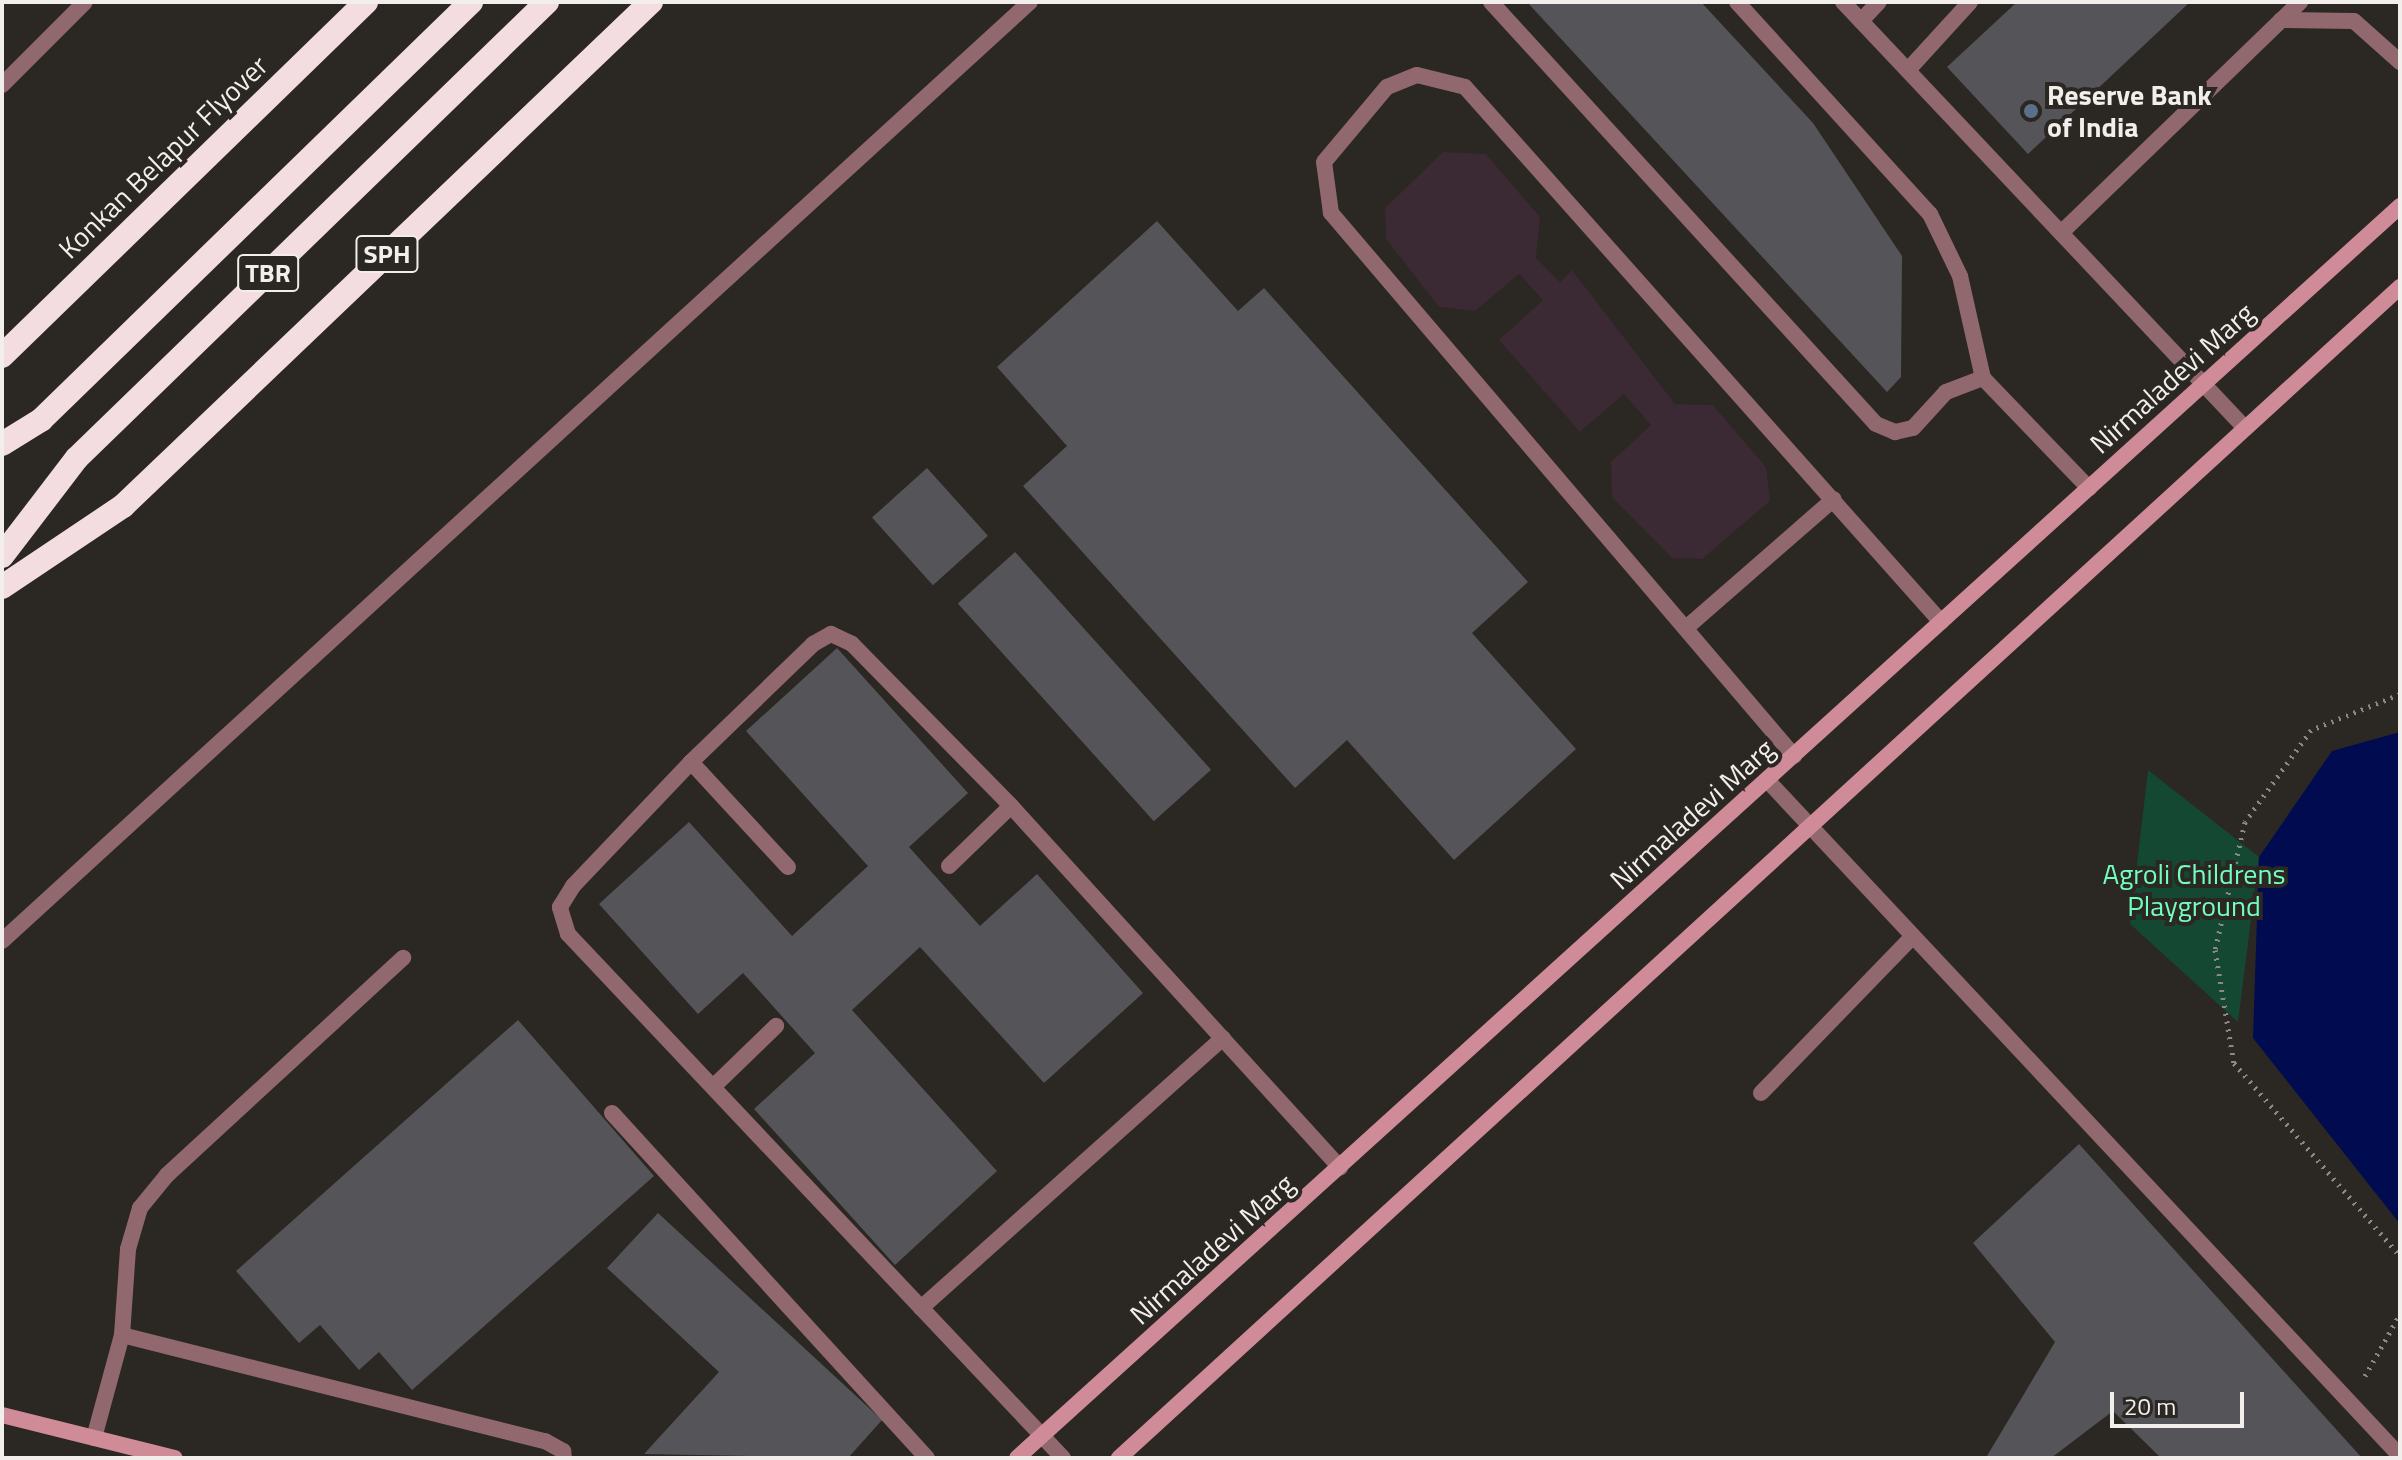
<!DOCTYPE html>
<style>
body{margin:0}
#map{position:relative;width:2402px;height:1460px;overflow:hidden;background:#2b2723;font-family:"Titillium Web",sans-serif}
div>[style]{position:absolute}
.industrial>*{inset:0;background:#3b2933}
.green>*{inset:0;background:#144832}
.water>*{inset:0;background:#010c50}
.building>*{inset:0;background:#555459;transform-origin:0 0}
.path>*{height:5px;margin-top:-2.5px;transform-origin:0;background:repeating-linear-gradient(90deg,#8c8885 0 2px,transparent 0 8px)}
.service>*{height:16px;margin:-8px;padding:0 8px;transform-origin:8px;border-radius:8px;background:#92686f}
.minor>*{height:16px;margin:-8px;padding:0 8px;transform-origin:8px;border-radius:8px;background:#92686f}
.secondary>*{height:16px;margin:-8px;padding:0 8px;transform-origin:8px;border-radius:8px;background:#cf8c98}
.motorway>*{height:24px;margin:-12px;padding:0 12px;transform-origin:12px;border-radius:12px;background:#f3dde0}
.dots>*{width:22px;height:22px;translate:-50% -50%;box-sizing:border-box;border:4px solid #2b2723;border-radius:50%}
span{translate:-50% -50%;white-space:nowrap;text-align:center;line-height:1.15;-webkit-text-stroke:8px #2b2723;paint-order:stroke}
.shield-label span{padding:2px 6px;background:#2b2723;border:2px solid;border-radius:6px;-webkit-text-stroke-width:0}
.shield-label{font-size:26px;color:#f1eeec;font-weight:700}
.poi-label{font-size:28px;color:#f1eeec;font-weight:700}
.left{translate:0 -50%;text-align:left}
.street-label{font-size:28px;color:#f1eeec}
.park-label{font-size:28px;color:#72febf}
.frame{position:absolute;inset:0;border:4px solid #f1eeec;pointer-events:none}
.scale{position:absolute;left:2110px;top:1392px;width:134px;height:36px;box-sizing:border-box;border:4px solid #f1eeec;border-top:0;padding-left:10px;font-size:24px;line-height:28px;white-space:nowrap;color:#f1eeec;-webkit-text-stroke:6px #2b2723;paint-order:stroke}
</style>
<div id="map">
<div class="industrial">
<i style="clip-path:polygon(1443px 152px,1486px 154px,1540px 217px,1536px 258px,1560px 282px,1572px 270px,1675px 404px,1713px 405px,1766px 467px,1770px 501px,1702px 559px,1672px 558px,1612px 497px,1611px 462px,1651px 425px,1624px 394px,1580px 432px,1499px 340px,1543px 300px,1519px 274px,1475px 311px,1439px 307px,1386px 239px,1385px 208px)"></i>
</div>
<div class="green">
<i style="clip-path:polygon(2148px 770px,2259px 857px,2238px 1022px,2130px 924px)"></i>
</div>
<div class="water">
<i style="clip-path:polygon(2400px 732px,2400px 1224px,2253px 1038px,2259px 857px,2332px 751px)"></i>
</div>
<div class="building">
<i style="clip-path:polygon(1527px 2px,1701px 2px,1813px 123px,1902px 256px,1901px 377px,1887px 392px)"></i>
<i style="clip-path:polygon(2017px 2px,2190px 2px,2028px 154px,1947px 67px)"></i>
<i style="clip-path:polygon(1157px 221px,1238px 311px,1264px 288px,1528px 582px,1472px 633px,1576px 749px,1454px 860px,1347px 740px,1295px 788px,1023px 486px,1067px 446px,997px 367px)"></i>
<i style="left:927px;top:468px;width:91px;height:74px;rotate:48deg"></i>
<i style="left:1015px;top:552px;width:293px;height:77px;rotate:48deg"></i>
<i style="clip-path:polygon(837px 648px,968px 793px,909px 847px,980px 926px,1037px 874px,1143px 993px,1044px 1083px,920px 947px,852px 1010px,997px 1171px,895px 1265px,754px 1109px,815px 1053px,743px 973px,698px 1014px,599px 904px,689px 822px,792px 936px,868px 866px,746px 731px)"></i>
<i style="clip-path:polygon(518px 1020px,654px 1176px,412px 1390px,379px 1352px,359px 1370px,320px 1325px,299px 1343px,236px 1271px)"></i>
<i style="clip-path:polygon(2079px 1144px,2362px 1458px,2161px 1458px,2113px 1411px,2051px 1458px,1987px 1456px,2055px 1342px,1973px 1243px)"></i>
<i style="clip-path:polygon(658px 1213px,882px 1420px,848px 1458px,644px 1454px,719px 1372px,607px 1268px)"></i>
</div>
<div class="path">
<i style="left:2400px;top:694px;width:96px;rotate:158deg"></i>
<i style="left:2311px;top:730px;width:113px;rotate:125.7deg"></i>
<i style="left:2245px;top:822px;width:131px;rotate:103.2deg"></i>
<i style="left:2215px;top:950px;width:115px;rotate:80.5deg"></i>
<i style="left:2234px;top:1063px;width:255px;rotate:49.3deg"></i>
<i style="left:2365px;top:1376px;width:71px;rotate:-60.6deg"></i>
</div>
<div class="service">
<i style="left:1491px;top:2px;width:571px;rotate:47.63deg"></i>
<i style="left:1876px;top:424px;width:21px;rotate:23deg"></i>
<i style="left:1895px;top:432px;width:18px;rotate:-13deg"></i>
<i style="left:1913px;top:428px;width:49px;rotate:-47.5deg"></i>
<i style="left:1946px;top:392px;width:40px;rotate:-21deg"></i>
<i style="left:1737px;top:2px;width:287px;rotate:47.7deg"></i>
<i style="left:1930px;top:214px;width:69px;rotate:64.2deg"></i>
<i style="left:1960px;top:276px;width:105px;rotate:77.3deg"></i>
<i style="left:1983px;top:378px;width:153px;rotate:46.1deg"></i>
<i style="left:1843px;top:2px;width:586px;rotate:46.66deg"></i>
<i style="left:2281px;top:20px;width:73px;rotate:0.8deg"></i>
<i style="left:2354px;top:21px;width:62px;rotate:41.7deg"></i>
<i style="left:1861px;top:21px;width:26px;rotate:-47deg"></i>
<i style="left:1908px;top:70px;width:92px;rotate:-47.6deg"></i>
<i style="left:2063px;top:231px;width:330px;rotate:-44deg"></i>
<i style="left:1686px;top:628px;width:196px;rotate:-41.1deg"></i>
<i style="left:1794px;top:756px;width:714px;rotate:-130.45deg"></i>
<i style="left:1331px;top:213px;width:51px;rotate:-97.8deg"></i>
<i style="left:1324px;top:162px;width:98px;rotate:-50deg"></i>
<i style="left:1387px;top:87px;width:32px;rotate:-22deg"></i>
<i style="left:1417px;top:75px;width:49px;rotate:14deg"></i>
<i style="left:1465px;top:87px;width:716px;rotate:48.34deg"></i>
<i style="left:691px;top:762px;width:143px;rotate:47.3deg"></i>
<i style="left:1767px;top:780px;width:926px;rotate:46.88deg"></i>
<i style="left:949px;top:866px;width:86px;rotate:-44.1deg"></i>
<i style="left:2px;top:941px;width:1392px;rotate:-42.41deg"></i>
<i style="left:713px;top:1087px;width:88px;rotate:-44.1deg"></i>
<i style="left:1761px;top:1093px;width:217px;rotate:-45.9deg"></i>
<i style="left:612px;top:1113px;width:467px;rotate:47.6deg"></i>
<i style="left:921px;top:1308px;width:405px;rotate:-41.8deg"></i>
<i style="left:122px;top:1335px;width:86px;rotate:-86deg"></i>
<i style="left:128px;top:1249px;width:43px;rotate:-73.7deg"></i>
<i style="left:140px;top:1208px;width:43px;rotate:-50.7deg"></i>
<i style="left:167px;top:1175px;width:321px;rotate:-42.6deg"></i>
<i style="left:94px;top:1438px;width:107px;rotate:-74.8deg"></i>
<i style="left:122px;top:1335px;width:436px;rotate:14.1deg"></i>
<i style="left:545px;top:1441px;width:21px;rotate:29deg"></i>
<i style="left:563px;top:1451px;width:7px;rotate:82deg"></i>
<i style="left:1063px;top:1458px;width:721px;rotate:-133.37deg"></i>
<i style="left:568px;top:934px;width:28px;rotate:-107deg"></i>
<i style="left:560px;top:907px;width:25px;rotate:-58deg"></i>
<i style="left:573px;top:886px;width:171px;rotate:-46.4deg"></i>
<i style="left:691px;top:762px;width:170px;rotate:-44deg"></i>
<i style="left:813px;top:644px;width:21px;rotate:-29deg"></i>
<i style="left:831px;top:634px;width:23px;rotate:25deg"></i>
<i style="left:852px;top:644px;width:227px;rotate:45.5deg"></i>
<i style="left:1011px;top:806px;width:489px;rotate:47.7deg"></i>
</div>
<div class="minor">
<i style="left:2px;top:85px;width:117px;rotate:-45deg"></i>
</div>
<div class="secondary">
<i style="left:2px;top:1415px;width:178px;rotate:14deg"></i>
<i style="left:1017px;top:1458px;width:1866px;rotate:-42.15deg"></i>
<i style="left:1119px;top:1458px;width:1736px;rotate:-42.43deg"></i>
</div>
<div class="motorway">
<i style="left:2px;top:356px;width:508px;rotate:-44.2deg"></i>
<i style="left:2px;top:444px;width:46px;rotate:-31.6deg"></i>
<i style="left:41px;top:420px;width:600px;rotate:-44.19deg"></i>
<i style="left:2px;top:556px;width:123px;rotate:-52.6deg"></i>
<i style="left:77px;top:458px;width:655px;rotate:-44.13deg"></i>
<i style="left:2px;top:587px;width:146px;rotate:-33.8deg"></i>
<i style="left:123px;top:506px;width:730px;rotate:-43.67deg"></i>
</div>
<div class="dots">
<i style="left:2031px;top:111px;background:#5c6f8a"></i>
</div>
<div class="shield-label">
<span style="left:387px;top:254px">SPH</span>
<span style="left:268px;top:273px">TBR</span>
</div>
<div class="poi-label">
<span class="left" style="left:2047px;top:111px">Reserve Bank<br>of India</span>
</div>
<div class="street-label">
<span style="left:163px;top:157px;rotate:-44deg">Konkan Belapur Flyover</span>
<span style="left:2172px;top:378px;rotate:-42deg">Nirmaladevi Marg</span>
<span style="left:1692px;top:814px;rotate:-42deg">Nirmaladevi Marg</span>
<span style="left:1212px;top:1249px;rotate:-42deg">Nirmaladevi Marg</span>
</div>
<div class="park-label">
<span style="left:2194px;top:890px">Agroli Childrens<br>Playground</span>
</div>
<div class="frame"></div>
<div class="scale">20 m</div>
</div>
